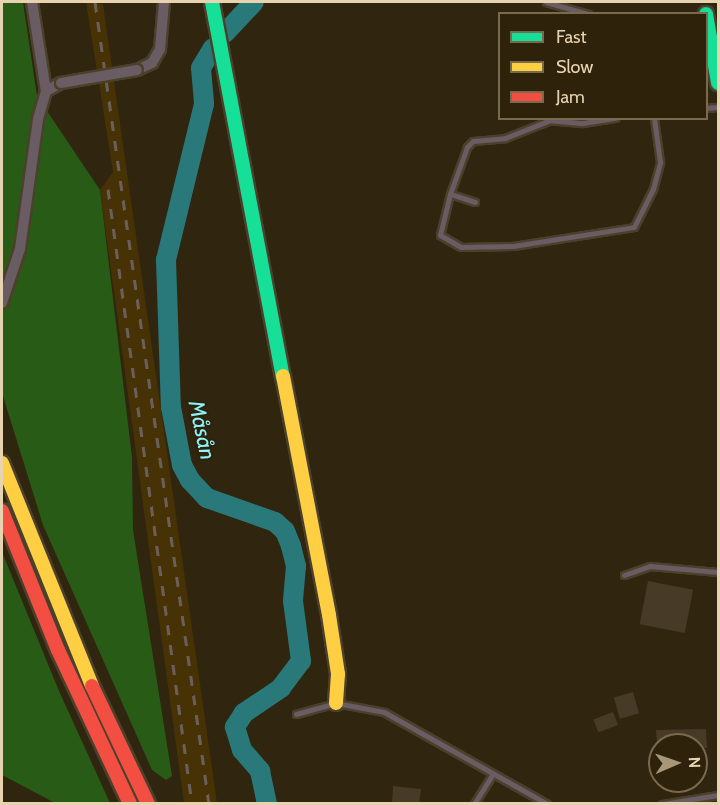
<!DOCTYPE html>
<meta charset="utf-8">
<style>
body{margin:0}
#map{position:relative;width:720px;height:805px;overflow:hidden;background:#30250f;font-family:Cabin,sans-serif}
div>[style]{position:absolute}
.built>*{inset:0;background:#463205}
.green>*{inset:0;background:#275b16}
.river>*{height:20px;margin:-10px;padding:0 10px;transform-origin:10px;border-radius:10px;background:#29797a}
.building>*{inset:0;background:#473a27;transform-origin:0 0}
.roads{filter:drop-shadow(2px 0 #4b402b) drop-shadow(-2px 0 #4b402b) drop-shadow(0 2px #4b402b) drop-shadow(0 -2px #4b402b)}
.lane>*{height:5px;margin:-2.5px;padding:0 2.5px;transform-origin:2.5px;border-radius:2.5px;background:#695c62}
.street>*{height:10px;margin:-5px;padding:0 5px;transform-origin:5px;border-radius:5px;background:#695c62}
.fast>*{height:14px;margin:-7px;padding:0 7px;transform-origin:7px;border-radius:7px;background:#16e098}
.slow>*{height:14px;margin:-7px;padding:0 7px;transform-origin:7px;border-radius:7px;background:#ffcf43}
.jam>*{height:14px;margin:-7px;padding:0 7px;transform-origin:7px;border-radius:7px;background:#f24e42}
.rail>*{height:3px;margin-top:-1.5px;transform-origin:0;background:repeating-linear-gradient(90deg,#6b5f5c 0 10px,transparent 0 20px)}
.bridges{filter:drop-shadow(2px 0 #4b402b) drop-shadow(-2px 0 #4b402b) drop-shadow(0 2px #4b402b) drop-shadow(0 -2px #4b402b)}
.street-bridge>*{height:10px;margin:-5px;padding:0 5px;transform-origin:5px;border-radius:5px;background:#695c62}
span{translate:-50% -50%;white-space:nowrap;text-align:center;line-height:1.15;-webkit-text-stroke:4.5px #2f220b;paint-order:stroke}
.water-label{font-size:22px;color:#8af5fb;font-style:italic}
.frame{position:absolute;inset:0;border:3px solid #e7d3b0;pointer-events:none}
.legend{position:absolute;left:498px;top:12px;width:210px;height:108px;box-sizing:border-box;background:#2f220b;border:2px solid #79694d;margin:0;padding:8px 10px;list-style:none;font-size:18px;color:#e7d3b0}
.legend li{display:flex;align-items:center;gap:12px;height:30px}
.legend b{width:30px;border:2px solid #79694d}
.north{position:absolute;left:648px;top:733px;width:60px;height:60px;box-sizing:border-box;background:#2f220b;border:2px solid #79694d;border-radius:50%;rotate:88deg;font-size:16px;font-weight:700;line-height:24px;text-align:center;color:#e7d3b0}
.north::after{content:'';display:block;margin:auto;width:21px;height:27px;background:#a79678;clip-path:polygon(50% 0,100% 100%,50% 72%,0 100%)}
</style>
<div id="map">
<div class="built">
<i style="clip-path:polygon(86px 2px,103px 4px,217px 803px,184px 803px,100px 190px,113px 172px)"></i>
</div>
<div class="green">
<i style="clip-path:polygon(2px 2px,23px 2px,37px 96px,100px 190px,132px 457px,133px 530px,172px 776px,166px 780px,152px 770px,43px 525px,2px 393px)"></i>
<i style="clip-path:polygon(2px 552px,59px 691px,110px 803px,55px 803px,2px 775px)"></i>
</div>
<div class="river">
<i style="left:225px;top:33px;width:42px;rotate:-46.9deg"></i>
<i style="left:213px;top:48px;width:23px;rotate:121deg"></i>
<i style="left:201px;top:68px;width:36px;rotate:85deg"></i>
<i style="left:204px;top:104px;width:161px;rotate:103.7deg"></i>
<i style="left:166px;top:260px;width:147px;rotate:88.1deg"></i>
<i style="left:171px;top:407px;width:59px;rotate:79.3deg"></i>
<i style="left:182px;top:465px;width:17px;rotate:62deg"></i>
<i style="left:190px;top:480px;width:25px;rotate:47deg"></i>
<i style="left:207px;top:498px;width:72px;rotate:19.4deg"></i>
<i style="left:275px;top:522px;width:13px;rotate:42deg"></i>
<i style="left:285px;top:531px;width:16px;rotate:68deg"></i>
<i style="left:291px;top:546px;width:21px;rotate:76deg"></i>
<i style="left:296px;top:566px;width:35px;rotate:95deg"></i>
<i style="left:293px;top:601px;width:61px;rotate:82.4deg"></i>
<i style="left:301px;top:661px;width:34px;rotate:127deg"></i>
<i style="left:281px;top:688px;width:45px;rotate:146deg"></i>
<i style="left:244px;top:713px;width:17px;rotate:123deg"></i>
<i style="left:235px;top:727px;width:24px;rotate:73deg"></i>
<i style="left:242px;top:750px;width:28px;rotate:49deg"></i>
<i style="left:260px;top:771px;width:34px;rotate:78deg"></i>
</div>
<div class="building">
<i style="left:648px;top:581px;width:46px;height:44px;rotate:11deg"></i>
<i style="left:633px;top:692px;width:22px;height:20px;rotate:74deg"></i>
<i style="left:613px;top:712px;width:14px;height:21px;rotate:69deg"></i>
<i style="clip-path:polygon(706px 729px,707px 748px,657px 745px,656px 730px)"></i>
<i style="clip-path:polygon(393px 786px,421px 789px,419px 804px,392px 804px)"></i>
</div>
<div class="roads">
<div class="lane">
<i style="left:546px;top:2px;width:44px;rotate:15.9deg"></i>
<i style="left:706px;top:108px;width:12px;rotate:-5deg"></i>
<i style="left:547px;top:120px;width:36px;rotate:5deg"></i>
<i style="left:583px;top:123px;width:33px;rotate:-9deg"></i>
<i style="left:450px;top:194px;width:42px;rotate:103.7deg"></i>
<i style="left:440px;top:235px;width:24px;rotate:30deg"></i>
<i style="left:461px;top:247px;width:52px;rotate:-1.1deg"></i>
<i style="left:513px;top:246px;width:122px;rotate:-8.9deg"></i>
<i style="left:634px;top:227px;width:42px;rotate:-63.4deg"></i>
<i style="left:653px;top:189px;width:28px;rotate:-75deg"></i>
<i style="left:660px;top:162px;width:44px;rotate:-97.8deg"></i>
<i style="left:475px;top:202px;width:26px;rotate:-162deg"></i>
<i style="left:450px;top:194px;width:50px;rotate:-70.1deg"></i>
<i style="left:467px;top:147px;width:8px;rotate:-45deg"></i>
<i style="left:473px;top:141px;width:32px;rotate:-5deg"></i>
<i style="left:505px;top:138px;width:46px;rotate:-21.6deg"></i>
<i style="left:624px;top:575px;width:28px;rotate:-19deg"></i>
<i style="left:650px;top:566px;width:68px;rotate:5deg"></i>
<i style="left:296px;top:714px;width:41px;rotate:-15.4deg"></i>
<i style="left:336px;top:703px;width:49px;rotate:10.6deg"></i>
<i style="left:384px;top:712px;width:187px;rotate:29.4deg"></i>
<i style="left:474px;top:804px;width:34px;rotate:-58deg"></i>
<i style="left:662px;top:804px;width:57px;rotate:-9.1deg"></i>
</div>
<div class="street">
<i style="left:32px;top:2px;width:90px;rotate:81.1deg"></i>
<i style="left:137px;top:70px;width:17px;rotate:-25deg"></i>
<i style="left:152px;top:63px;width:16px;rotate:-60deg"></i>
<i style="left:160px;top:49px;width:47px;rotate:-85.1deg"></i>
<i style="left:2px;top:303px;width:57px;rotate:-71.6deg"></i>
<i style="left:20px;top:249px;width:131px;rotate:-82.1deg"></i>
<i style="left:38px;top:119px;width:29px;rotate:-74deg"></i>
<i style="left:46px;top:91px;width:17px;rotate:-28deg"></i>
</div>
<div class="fast">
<i style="left:212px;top:2px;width:381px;rotate:79.3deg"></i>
<i style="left:706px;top:14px;width:70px;rotate:80.1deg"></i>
</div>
<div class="slow">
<i style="left:283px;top:376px;width:243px;rotate:79.1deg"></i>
<i style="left:329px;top:615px;width:60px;rotate:81.3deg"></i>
<i style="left:338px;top:674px;width:29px;rotate:94deg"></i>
<i style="left:2px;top:463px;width:240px;rotate:68deg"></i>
</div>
<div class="jam">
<i style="left:2px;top:511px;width:150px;rotate:68.1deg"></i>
<i style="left:58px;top:650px;width:170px;rotate:64.9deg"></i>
<i style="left:92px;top:686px;width:131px;rotate:64.6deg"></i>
</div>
</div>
<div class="rail">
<i style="left:95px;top:2px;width:810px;rotate:81.91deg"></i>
<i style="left:108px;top:189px;width:621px;rotate:82.22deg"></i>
</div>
<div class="bridges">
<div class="street-bridge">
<i style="left:61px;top:83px;width:77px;rotate:-9.7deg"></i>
</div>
</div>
<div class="water-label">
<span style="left:202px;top:430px;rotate:78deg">Måsån</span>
</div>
<div class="frame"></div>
<ul class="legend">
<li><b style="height:8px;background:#16e098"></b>Fast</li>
<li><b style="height:8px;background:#ffcf43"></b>Slow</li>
<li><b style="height:8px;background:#f24e42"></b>Jam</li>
</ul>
<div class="north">N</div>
</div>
